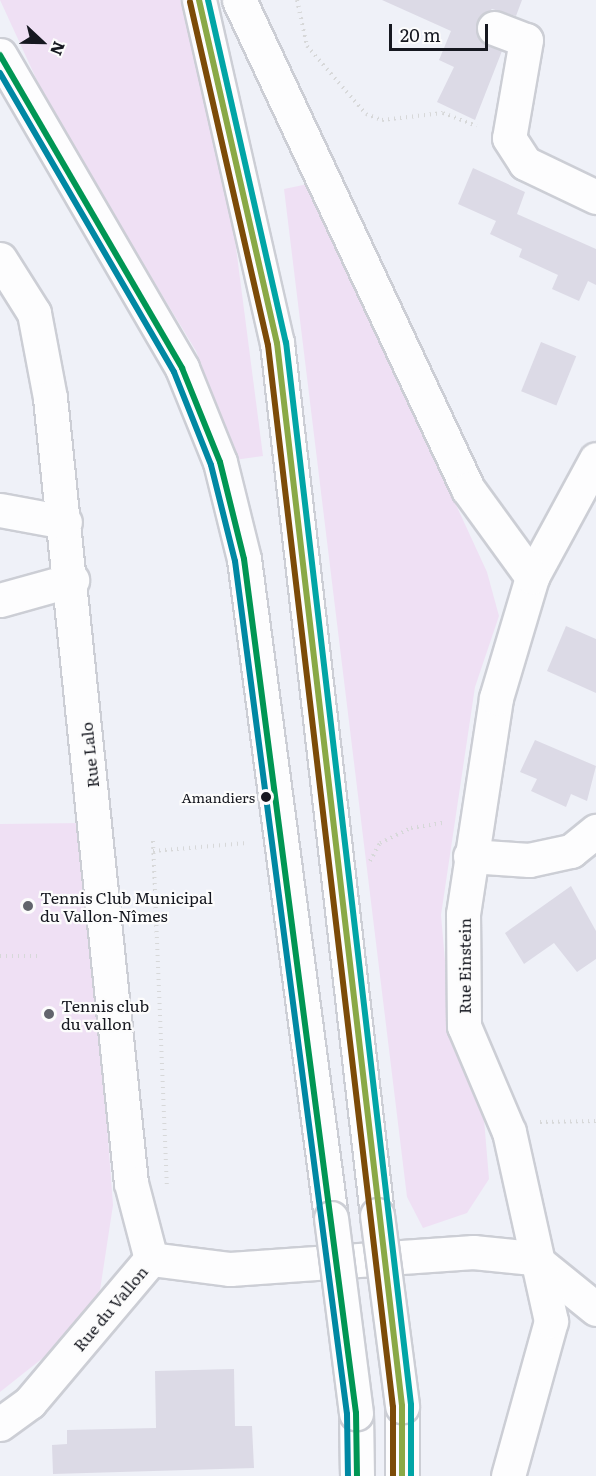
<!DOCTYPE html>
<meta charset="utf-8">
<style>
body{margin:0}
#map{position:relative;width:596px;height:1476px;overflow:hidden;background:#eff1f8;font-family:Literata,serif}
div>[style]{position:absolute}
.green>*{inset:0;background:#efe0f4}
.building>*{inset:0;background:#dcdae6;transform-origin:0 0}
.path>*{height:4px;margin-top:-2px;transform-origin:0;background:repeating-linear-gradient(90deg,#d7d8d9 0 1.5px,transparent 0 6px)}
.roads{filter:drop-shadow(2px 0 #ccced5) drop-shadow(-2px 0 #ccced5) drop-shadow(0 2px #ccced5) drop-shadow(0 -2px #ccced5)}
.minor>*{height:33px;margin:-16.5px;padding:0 16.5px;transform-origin:16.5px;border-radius:16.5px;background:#fdfdfe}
.major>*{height:33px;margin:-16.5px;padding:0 16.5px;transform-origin:16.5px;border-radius:16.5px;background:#fdfdfe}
.bridges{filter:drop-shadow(2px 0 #ccced5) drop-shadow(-2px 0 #ccced5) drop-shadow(0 2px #ccced5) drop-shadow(0 -2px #ccced5)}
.minor-bridge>*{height:33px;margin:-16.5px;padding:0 16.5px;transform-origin:16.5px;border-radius:16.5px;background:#fdfdfe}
.major-bridge>*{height:33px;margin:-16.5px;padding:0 16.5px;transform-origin:16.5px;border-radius:16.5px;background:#fdfdfe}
.bus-1>*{height:6px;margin:-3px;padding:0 3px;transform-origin:3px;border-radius:3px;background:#8aa946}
.bus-2>*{height:6px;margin:-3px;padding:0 3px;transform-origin:3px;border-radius:3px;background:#7c4b08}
.bus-3>*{height:6px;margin:-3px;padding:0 3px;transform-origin:3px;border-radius:3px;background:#01a5a6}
.bus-4>*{height:6px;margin:-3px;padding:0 3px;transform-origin:3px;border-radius:3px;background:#009654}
.bus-5>*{height:6px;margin:-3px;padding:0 3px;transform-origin:3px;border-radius:3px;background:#0088a3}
.dots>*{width:16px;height:16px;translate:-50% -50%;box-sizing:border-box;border:3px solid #fcfcfc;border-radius:50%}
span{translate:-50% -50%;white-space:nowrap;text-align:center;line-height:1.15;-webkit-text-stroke:4.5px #fcfcfc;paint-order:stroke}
.bus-label{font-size:14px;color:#161820}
.right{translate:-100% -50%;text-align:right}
.street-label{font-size:16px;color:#161820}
.poi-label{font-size:16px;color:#161820}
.left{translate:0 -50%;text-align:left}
.north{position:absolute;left:12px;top:12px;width:60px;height:60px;-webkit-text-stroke:4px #fcfcfc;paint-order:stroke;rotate:112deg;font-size:16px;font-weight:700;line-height:24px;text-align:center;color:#161820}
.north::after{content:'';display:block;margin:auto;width:21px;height:27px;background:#161820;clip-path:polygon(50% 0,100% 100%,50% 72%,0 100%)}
.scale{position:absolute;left:389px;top:24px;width:99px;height:27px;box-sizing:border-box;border:3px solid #161820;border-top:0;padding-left:8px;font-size:18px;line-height:21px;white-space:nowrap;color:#161820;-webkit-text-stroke:4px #fcfcfc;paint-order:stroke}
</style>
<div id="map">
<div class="green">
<i style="clip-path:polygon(0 0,180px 0,231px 209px,263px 456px,234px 460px,196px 351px,52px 113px)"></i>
<i style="clip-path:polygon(308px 184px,487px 572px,499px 616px,475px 687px,441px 915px,452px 1041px,484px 1119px,489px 1179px,467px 1213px,423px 1228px,407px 1197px,284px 189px)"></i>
<i style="clip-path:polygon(84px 823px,113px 1205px,100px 1290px,58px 1346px,0 1392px,0 824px)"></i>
</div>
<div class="building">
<i style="clip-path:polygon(382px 0,522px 0,516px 16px,492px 9px,477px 21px,480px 40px,502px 51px,475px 120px,437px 102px,454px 67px,439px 60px,451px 31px)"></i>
<i style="clip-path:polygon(473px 168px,525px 192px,517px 214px,596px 249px,596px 285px,588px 281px,579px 301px,552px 289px,558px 275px,519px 257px,522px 249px,490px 234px,496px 221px,458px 204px)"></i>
<i style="left:541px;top:342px;width:38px;height:53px;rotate:22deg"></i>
<i style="clip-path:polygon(566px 626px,596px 639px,596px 693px,547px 671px)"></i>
<i style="clip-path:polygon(535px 740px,596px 766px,587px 801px,571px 794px,566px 807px,531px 791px,537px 779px,520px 772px)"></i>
<i style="clip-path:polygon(571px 886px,596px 931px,596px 959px,577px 972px,554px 943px,524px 964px,505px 933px)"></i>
<i style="clip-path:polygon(234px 1369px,235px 1426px,252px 1426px,254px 1468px,53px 1474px,52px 1445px,67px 1444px,67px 1430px,156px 1428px,155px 1371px)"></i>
</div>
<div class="path">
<i style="left:297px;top:0;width:47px;rotate:77.7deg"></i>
<i style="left:307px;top:46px;width:90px;rotate:49.1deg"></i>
<i style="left:366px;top:114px;width:17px;rotate:21deg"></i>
<i style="left:382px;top:120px;width:61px;rotate:-6.5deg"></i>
<i style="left:443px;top:113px;width:36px;rotate:21deg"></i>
<i style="left:153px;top:841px;width:344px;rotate:87.7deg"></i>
<i style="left:153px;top:851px;width:94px;rotate:-4.9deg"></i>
<i style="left:370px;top:861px;width:21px;rotate:-61deg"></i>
<i style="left:380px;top:843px;width:34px;rotate:-26deg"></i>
<i style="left:411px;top:828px;width:33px;rotate:-9deg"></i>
<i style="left:0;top:956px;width:38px"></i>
<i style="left:540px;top:1122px;width:56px;rotate:-1deg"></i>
</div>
<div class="roads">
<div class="minor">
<i style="left:494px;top:28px;width:34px;rotate:21deg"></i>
<i style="left:526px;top:40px;width:99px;rotate:99.8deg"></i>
<i style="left:509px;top:138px;width:30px;rotate:57deg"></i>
<i style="left:525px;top:163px;width:79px;rotate:25.6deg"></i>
<i style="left:0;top:55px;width:362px;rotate:59.8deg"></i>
<i style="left:182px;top:368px;width:101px;rotate:68deg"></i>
<i style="left:220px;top:462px;width:100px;rotate:76.1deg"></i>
<i style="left:244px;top:559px;width:665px;rotate:82.48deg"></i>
<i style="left:0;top:259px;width:64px;rotate:57.8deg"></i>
<i style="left:34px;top:313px;width:86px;rotate:79.3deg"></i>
<i style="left:50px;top:398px;width:789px;rotate:84.11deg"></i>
<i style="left:131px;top:1183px;width:79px;rotate:75.3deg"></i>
<i style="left:0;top:510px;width:66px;rotate:10.5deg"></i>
<i style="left:0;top:600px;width:75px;rotate:-15.5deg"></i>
<i style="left:470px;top:856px;width:59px;rotate:3.9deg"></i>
<i style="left:529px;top:860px;width:43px;rotate:-12.1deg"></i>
<i style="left:571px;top:851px;width:32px;rotate:-39deg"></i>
<i style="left:533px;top:1258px;width:81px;rotate:39deg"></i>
<i style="left:151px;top:1259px;width:80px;rotate:7.2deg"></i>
<i style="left:230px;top:1269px;width:244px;rotate:-4deg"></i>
<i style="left:473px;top:1252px;width:60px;rotate:5.7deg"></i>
<i style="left:356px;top:1413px;width:63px;rotate:89.1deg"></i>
<i style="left:0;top:1424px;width:37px;rotate:-36deg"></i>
<i style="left:30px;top:1402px;width:187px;rotate:-49.8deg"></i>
<i style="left:508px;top:1476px;width:161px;rotate:-74.5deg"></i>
<i style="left:551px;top:1321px;width:194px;rotate:-102.5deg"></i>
<i style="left:509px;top:1132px;width:115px;rotate:-113deg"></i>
<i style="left:464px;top:1026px;width:112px;rotate:-90.5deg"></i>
<i style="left:463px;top:914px;width:219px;rotate:-81.3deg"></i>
<i style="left:496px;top:698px;width:126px;rotate:-73.4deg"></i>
<i style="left:532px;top:577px;width:134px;rotate:-61.5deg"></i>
</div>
<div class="major">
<i style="left:199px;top:0;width:352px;rotate:77.2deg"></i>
<i style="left:277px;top:343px;width:878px;rotate:83.46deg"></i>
<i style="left:239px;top:0;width:540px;rotate:64.91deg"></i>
<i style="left:468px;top:489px;width:109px;rotate:54deg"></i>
<i style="left:402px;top:1476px;width:70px;rotate:-90deg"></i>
</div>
</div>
<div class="bridges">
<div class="minor-bridge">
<i style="left:331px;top:1218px;width:197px;rotate:82.7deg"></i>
</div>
<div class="major-bridge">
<i style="left:377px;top:1215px;width:193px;rotate:82.5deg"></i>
</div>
</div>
<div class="bus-1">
<i style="left:199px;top:0;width:352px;rotate:77.2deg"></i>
<i style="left:277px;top:343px;width:1070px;rotate:83.29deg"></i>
<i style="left:402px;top:1406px;width:70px;rotate:90deg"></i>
</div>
<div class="bus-2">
<i style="left:190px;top:2px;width:352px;rotate:77.2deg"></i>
<i style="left:268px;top:345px;width:1069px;rotate:83.29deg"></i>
<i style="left:393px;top:1407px;width:69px;rotate:90deg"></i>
</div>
<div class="bus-3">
<i style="left:208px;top:0;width:351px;rotate:77.2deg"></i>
<i style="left:286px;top:342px;width:1070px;rotate:83.29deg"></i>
<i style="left:411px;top:1405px;width:71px;rotate:90deg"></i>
</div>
<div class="bus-4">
<i style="left:0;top:55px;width:362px;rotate:59.8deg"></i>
<i style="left:182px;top:368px;width:101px;rotate:68deg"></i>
<i style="left:220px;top:462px;width:100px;rotate:76.1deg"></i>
<i style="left:244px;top:559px;width:861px;rotate:82.53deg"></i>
<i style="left:356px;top:1413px;width:63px;rotate:89.1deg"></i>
</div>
<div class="bus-5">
<i style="left:0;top:73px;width:346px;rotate:59.8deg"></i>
<i style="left:174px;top:372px;width:100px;rotate:68.3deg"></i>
<i style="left:211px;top:465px;width:99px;rotate:76deg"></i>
<i style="left:235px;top:561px;width:860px;rotate:82.52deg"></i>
<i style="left:347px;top:1414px;width:62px;rotate:89.1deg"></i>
</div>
<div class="dots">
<i style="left:266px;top:797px;background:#161820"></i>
<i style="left:28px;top:906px;background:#62646c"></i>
<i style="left:49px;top:1014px;background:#62646c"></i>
</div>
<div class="bus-label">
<span class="right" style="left:255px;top:797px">Amandiers</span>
</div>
<div class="street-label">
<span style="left:89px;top:755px;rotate:-96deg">Rue Lalo</span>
<span style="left:464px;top:966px;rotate:-90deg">Rue Einstein</span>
<span style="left:110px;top:1308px;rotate:-50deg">Rue du Vallon</span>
</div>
<div class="poi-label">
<span class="left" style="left:40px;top:906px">Tennis Club Municipal<br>du Vallon-Nîmes</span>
<span class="left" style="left:61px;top:1014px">Tennis club<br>du vallon</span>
</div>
<div class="north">N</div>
<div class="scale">20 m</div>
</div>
